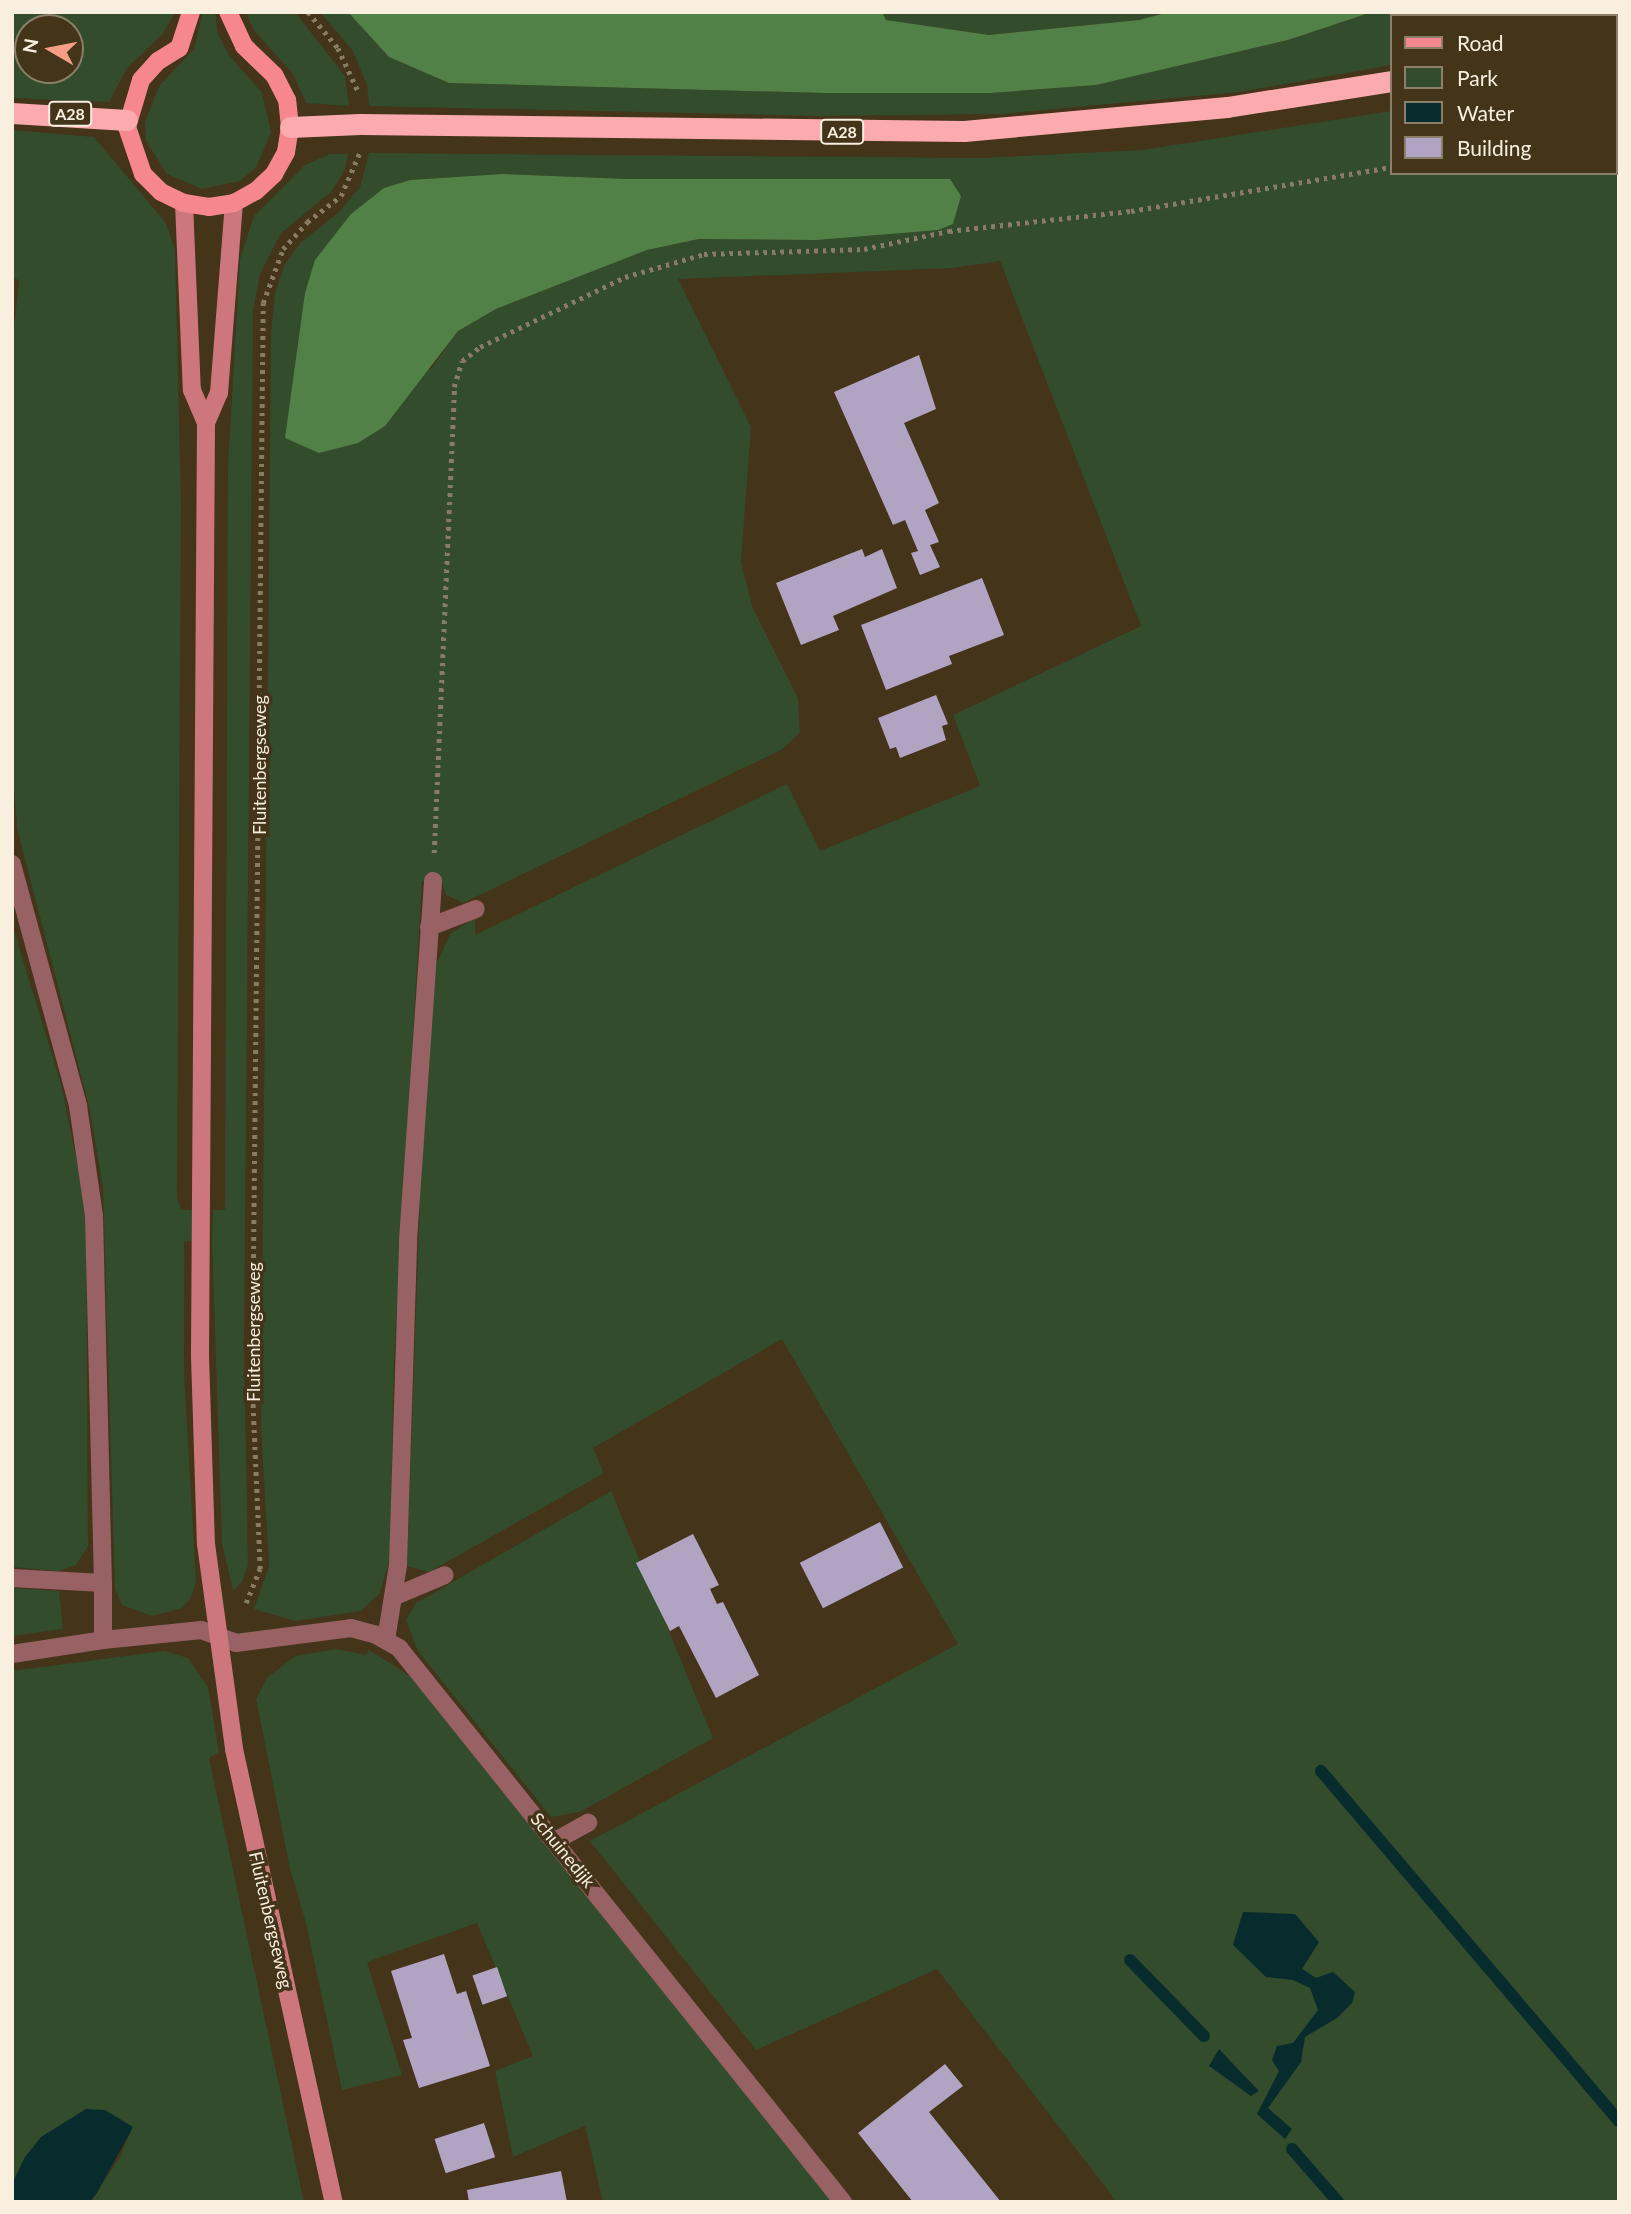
<!DOCTYPE html>
<style>
body{margin:0}
#map{position:relative;width:1631px;height:2214px;overflow:hidden;background:#43341a;font-family:Lato,sans-serif}
div>[style]{position:absolute}
.green>*{inset:0;background:#324c2c}
.forest>*{inset:0;background:#528147}
.water>*{inset:0;background:#082c2d}
.stream>*{height:12px;margin:-6px;padding:0 6px;transform-origin:6px;border-radius:6px;background:#082c2d}
.building>*{inset:0;background:#b1a4c3;transform-origin:0 0}
.path>*{height:4.5px;margin-top:-2.25px;transform-origin:0;background:repeating-linear-gradient(90deg,#887c65 0 3.5px,transparent 0 8.5px)}
.lane>*{height:18px;margin:-9px;padding:0 9px;transform-origin:9px;border-radius:9px;background:#986164}
.street>*{height:18px;margin:-9px;padding:0 9px;transform-origin:9px;border-radius:9px;background:#986164}
.secondary>*{height:18px;margin:-9px;padding:0 9px;transform-origin:9px;border-radius:9px;background:#cd777c}
.primary>*{height:18px;margin:-9px;padding:0 9px;transform-origin:9px;border-radius:9px;background:#f6878f}
.highway>*{height:21px;margin:-10.5px;padding:0 10.5px;transform-origin:10.5px;border-radius:10.5px;background:#fbaaae}
span{translate:-50% -50%;white-space:nowrap;text-align:center;line-height:1.15;-webkit-text-stroke:7px #43341a;paint-order:stroke}
.shield-label span{padding:2px 5px;background:#43341a;border:2px solid;border-radius:5px;-webkit-text-stroke-width:0}
.shield-label{font-size:16px;color:#f8efdf;font-weight:700}
.street-label{font-size:18px;color:#f8efdf}
.frame{position:absolute;inset:0;border:14px solid #f8efdf;pointer-events:none}
.legend{position:absolute;left:1390px;top:14px;width:228px;height:161px;box-sizing:border-box;background:#43341a;border:2px solid #8b7f69;margin:0;padding:9px 12px;list-style:none;font-size:21px;color:#f8efdf}
.legend li{display:flex;align-items:center;gap:14px;height:35px}
.legend b{width:35px;border:2px solid #8b7f69}
.north{position:absolute;left:14px;top:14px;width:70px;height:70px;box-sizing:border-box;background:#43341a;border:2px solid #8b7f69;border-radius:50%;rotate:280deg;font-size:19px;font-weight:700;line-height:28px;text-align:center;color:#f8efdf}
.north::after{content:'';display:block;margin:auto;width:24px;height:32px;background:#f49e86;clip-path:polygon(50% 0,100% 100%,50% 72%,0 100%)}
</style>
<div id="map">
<div class="green">
<i style="clip-path:polygon(evenodd,12px 12px,175px 12px,163px 34px,127px 68px,109px 102px,12px 98px,12px 12px,28px 28px,70px 28px,70px 70px,28px 70px,28px 28px)"></i>
<i style="clip-path:polygon(203px 12px,215px 12px,218px 34px,229px 55px,262px 93px,271px 132px,256px 168px,240px 181px,202px 189px,167px 174px,146px 141px,145px 122px,159px 86px,194px 49px)"></i>
<i style="clip-path:polygon(246px 12px,295px 12px,345px 76px,349px 106px,306px 103px,293px 74px,253px 29px)"></i>
<i style="clip-path:polygon(320px 12px,348px 12px,389px 57px,449px 83px,825px 93px,990px 93px,1095px 85px,1288px 40px,1372px 12px,1619px 13px,1391px 16px,1391px 65px,1240px 92px,1001px 114px,818px 116px,369px 106px,367px 85px,353px 51px)"></i>
<i style="clip-path:polygon(882px 12px,1169px 12px,1139px 20px,989px 35px,885px 20px)"></i>
<i style="clip-path:polygon(evenodd,1619px 60px,1619px 2202px,1117px 2202px,937px 1969px,756px 2050px,590px 1841px,958px 1644px,782px 1339px,593px 1448px,604px 1473px,429px 1572px,407px 1566px,421px 1169px,436px 964px,451px 933px,475px 918px,475px 935px,787px 784px,820px 851px,980px 786px,953px 715px,1141px 626px,1000px 261px,954px 268px,678px 279px,751px 427px,741px 562px,753px 609px,798px 699px,800px 733px,781px 750px,463px 903px,446px 895px,442px 882px,422px 881px,394px 1359px,390px 1559px,380px 1593px,361px 1611px,295px 1621px,254px 1609px,269px 1566px,261px 1427px,271px 333px,275px 293px,284px 266px,300px 243px,339px 212px,360px 187px,369px 153px,981px 158px,1142px 150px,1391px 111px,1391px 173px,1615px 173px,1619px 60px,502px 174px,627px 179px,950px 179px,816px 240px,699px 239px,647px 250px,496px 309px,458px 331px,430px 370px,351px 214px,384px 188px,410px 180px,502px 174px)"></i>
<i style="clip-path:polygon(12px 130px,94px 137px,166px 223px,175px 250px,181px 504px,177px 1197px,181px 1210px,192px 1210px,192px 1241px,184px 1242px,184px 1373px,196px 1581px,191px 1598px,182px 1608px,152px 1616px,122px 1605px,115px 1589px,103px 1189px,90px 1110px,17px 828px,12px 758px,12px 348px,19px 280px,12px 278px)"></i>
<i style="clip-path:polygon(330px 154px,348px 154px,345px 169px,332px 191px,281px 233px,260px 274px,253px 311px,244px 1346px,248px 1565px,242px 1582px,233px 1591px,222px 1543px,212px 1241px,213px 1210px,225px 1210px,228px 465px,240px 259px,254px 216px,305px 165px)"></i>
<i style="clip-path:polygon(12px 924px,61px 1084px,86px 1206px,88px 1546px,76px 1565px,58px 1571px,12px 1567px)"></i>
<i style="clip-path:polygon(611px 1491px,713px 1738px,580px 1812px,551px 1817px,418px 1651px,406px 1620px,416px 1603px)"></i>
<i style="clip-path:polygon(12px 1588px,59px 1591px,63px 1629px,12px 1636px)"></i>
<i style="clip-path:polygon(336px 1649px,366px 1655px,369px 1650px,410px 1676px,832px 2202px,603px 2202px,585px 2126px,513px 2157px,495px 2071px,533px 2056px,477px 1923px,367px 1962px,402px 2075px,342px 2090px,306px 1923px,290px 1869px,256px 1699px,267px 1678px,295px 1656px)"></i>
<i style="clip-path:polygon(164px 1651px,188px 1658px,208px 1687px,219px 1752px,209px 1758px,304px 2202px,90px 2202px,120px 2157px,132px 2128px,12px 2188px,12px 1671px)"></i>
</div>
<div class="forest">
<i style="clip-path:polygon(348px 12px,882px 12px,886px 20px,989px 35px,1139px 20px,1169px 12px,1372px 12px,1288px 40px,1096px 85px,990px 93px,825px 93px,449px 83px,389px 57px)"></i>
<i style="clip-path:polygon(502px 174px,627px 179px,950px 179px,961px 196px,953px 224px,938px 230px,816px 240px,699px 239px,647px 250px,496px 309px,458px 331px,385px 426px,358px 443px,319px 453px,285px 438px,305px 293px,315px 260px,351px 214px,384px 188px,410px 180px)"></i>
</div>
<div class="water">
<i style="clip-path:polygon(1243px 1912px,1295px 1914px,1319px 1942px,1302px 1969px,1316px 1978px,1333px 1972px,1355px 1992px,1352px 2003px,1337px 2018px,1305px 2037px,1301px 2062px,1268px 2108px,1292px 2129px,1285px 2139px,1257px 2114px,1279px 2071px,1272px 2060px,1277px 2046px,1293px 2043px,1318px 2010px,1310px 1988px,1293px 1980px,1266px 1977px,1233px 1945px)"></i>
<i style="clip-path:polygon(1219px 2049px,1234px 2065px,1259px 2091px,1251px 2096px,1209px 2066px)"></i>
<i style="clip-path:polygon(86px 2109px,105px 2110px,133px 2127px,97px 2193px,90px 2202px,12px 2202px,12px 2184px,25px 2157px,41px 2137px)"></i>
</div>
<div class="stream">
<i style="left:1321px;top:1771px;width:460px;rotate:49.6deg"></i>
<i style="left:1130px;top:1960px;width:106px;rotate:45.8deg"></i>
<i style="left:1292px;top:2149px;width:70px;rotate:49deg"></i>
</div>
<div class="building">
<i style="clip-path:polygon(919px 355px,936px 409px,904px 423px,939px 503px,925px 510px,939px 542px,930px 545px,940px 567px,920px 575px,911px 553px,918px 551px,905px 520px,893px 525px,834px 392px)"></i>
<i style="clip-path:polygon(862px 549px,865px 557px,882px 549px,897px 588px,833px 616px,839px 630px,801px 645px,776px 583px)"></i>
<i style="clip-path:polygon(982px 578px,1004px 635px,949px 656px,952px 664px,886px 690px,861px 625px)"></i>
<i style="clip-path:polygon(936px 695px,948px 724px,942px 726px,946px 740px,900px 758px,896px 747px,890px 749px,878px 718px)"></i>
<i style="left:880px;top:1522px;width:51px;height:90px;rotate:63deg"></i>
<i style="clip-path:polygon(693px 1534px,719px 1585px,710px 1589px,717px 1604px,723px 1602px,759px 1675px,716px 1698px,679px 1626px,670px 1631px,636px 1563px)"></i>
<i style="clip-path:polygon(444px 1954px,457px 1994px,466px 1991px,490px 2066px,419px 2088px,403px 2040px,412px 2038px,391px 1971px)"></i>
<i style="left:497px;top:1967px;width:31px;height:26px;rotate:71deg"></i>
<i style="clip-path:polygon(945px 2064px,963px 2086px,929px 2112px,1001px 2202px,913px 2202px,858px 2133px)"></i>
<i style="left:484px;top:2123px;width:36px;height:52px;rotate:72deg"></i>
<i style="clip-path:polygon(561px 2171px,567px 2202px,469px 2202px,467px 2190px)"></i>
</div>
<div class="path">
<i style="left:308px;top:12px;width:47px;rotate:50.2deg"></i>
<i style="left:338px;top:48px;width:50px;rotate:65deg"></i>
<i style="left:1615px;top:104px;width:4px;rotate:-14deg"></i>
<i style="left:434px;top:853px;width:466px;rotate:-87.5deg"></i>
<i style="left:454px;top:387px;width:27px;rotate:-73deg"></i>
<i style="left:462px;top:361px;width:23px;rotate:-38deg"></i>
<i style="left:480px;top:347px;width:161px;rotate:-25.8deg"></i>
<i style="left:625px;top:277px;width:82px;rotate:-16.2deg"></i>
<i style="left:704px;top:254px;width:160px;rotate:-1.8deg"></i>
<i style="left:864px;top:249px;width:87px;rotate:-12deg"></i>
<i style="left:949px;top:231px;width:183px;rotate:-6.3deg"></i>
<i style="left:1131px;top:211px;width:264px;rotate:-9.6deg"></i>
<i style="left:246px;top:1603px;width:37px;rotate:-68deg"></i>
<i style="left:260px;top:1569px;width:184px;rotate:-92.5deg"></i>
<i style="left:252px;top:1385px;width:1082px;rotate:-89.42deg"></i>
<i style="left:263px;top:303px;width:58px;rotate:-69.7deg"></i>
<i style="left:283px;top:249px;width:36px;rotate:-48deg"></i>
<i style="left:307px;top:222px;width:43px;rotate:-37.4deg"></i>
<i style="left:341px;top:196px;width:46px;rotate:-66.8deg"></i>
</div>
<div class="lane">
<i style="left:429px;top:927px;width:50px;rotate:-21deg"></i>
<i style="left:393px;top:1597px;width:56px;rotate:-22.9deg"></i>
<i style="left:12px;top:1654px;width:92px;rotate:-8.7deg"></i>
<i style="left:555px;top:1841px;width:38px;rotate:-29deg"></i>
</div>
<div class="street">
<i style="left:12px;top:864px;width:251px;rotate:74.7deg"></i>
<i style="left:78px;top:1106px;width:111px;rotate:81.7deg"></i>
<i style="left:94px;top:1216px;width:367px;rotate:88.6deg"></i>
<i style="left:12px;top:1578px;width:91px;rotate:3.1deg"></i>
<i style="left:103px;top:1583px;width:57px;rotate:90deg"></i>
<i style="left:103px;top:1640px;width:99px;rotate:-5.8deg"></i>
<i style="left:201px;top:1630px;width:37px;rotate:20deg"></i>
<i style="left:236px;top:1643px;width:116px;rotate:-7.4deg"></i>
<i style="left:351px;top:1628px;width:24px;rotate:15deg"></i>
<i style="left:374px;top:1634px;width:29px;rotate:29deg"></i>
<i style="left:399px;top:1648px;width:710px;rotate:51.29deg"></i>
<i style="left:386px;top:1640px;width:76px;rotate:-80.9deg"></i>
<i style="left:398px;top:1565px;width:325px;rotate:-88.2deg"></i>
<i style="left:408px;top:1240px;width:360px;rotate:-86deg"></i>
</div>
<div class="secondary">
<i style="left:184px;top:203px;width:187px;rotate:87.6deg"></i>
<i style="left:192px;top:390px;width:36px;rotate:67deg"></i>
<i style="left:206px;top:423px;width:933px;rotate:90.37deg"></i>
<i style="left:200px;top:1356px;width:188px;rotate:88.2deg"></i>
<i style="left:206px;top:1544px;width:207px;rotate:82.2deg"></i>
<i style="left:234px;top:1749px;width:464px;rotate:77.6deg"></i>
<i style="left:206px;top:423px;width:33px;rotate:-67deg"></i>
<i style="left:219px;top:393px;width:191px;rotate:-85.5deg"></i>
</div>
<div class="primary">
<i style="left:191px;top:12px;width:38px;rotate:108deg"></i>
<i style="left:179px;top:48px;width:25px;rotate:148deg"></i>
<i style="left:158px;top:61px;width:25px;rotate:132deg"></i>
<i style="left:141px;top:80px;width:49px;rotate:106.6deg"></i>
<i style="left:127px;top:127px;width:50px;rotate:71.2deg"></i>
<i style="left:143px;top:174px;width:25px;rotate:45deg"></i>
<i style="left:161px;top:192px;width:25px;rotate:26deg"></i>
<i style="left:184px;top:203px;width:25px;rotate:9deg"></i>
<i style="left:209px;top:207px;width:25px;rotate:-9deg"></i>
<i style="left:234px;top:203px;width:25px;rotate:-29deg"></i>
<i style="left:256px;top:191px;width:25px;rotate:-43deg"></i>
<i style="left:274px;top:174px;width:25px;rotate:-61deg"></i>
<i style="left:286px;top:152px;width:25px;rotate:-81deg"></i>
<i style="left:290px;top:127px;width:27px;rotate:-96deg"></i>
<i style="left:287px;top:100px;width:28px;rotate:-117deg"></i>
<i style="left:274px;top:75px;width:42px;rotate:-136deg"></i>
<i style="left:244px;top:46px;width:38px;rotate:-115deg"></i>
</div>
<div class="highway">
<i style="left:1615px;top:29px;width:4px;rotate:-14deg"></i>
<i style="left:12px;top:113px;width:115px;rotate:3.5deg"></i>
<i style="left:290px;top:127px;width:70px;rotate:-2.5deg"></i>
<i style="left:360px;top:124px;width:604px;rotate:0.66deg"></i>
<i style="left:964px;top:131px;width:264px;rotate:-5.2deg"></i>
<i style="left:1227px;top:107px;width:166px;rotate:-9deg"></i>
</div>
<div class="shield-label">
<span style="left:70px;top:114px">A28</span>
<span style="left:842px;top:132px">A28</span>
</div>
<div class="street-label">
<span style="left:259px;top:765px;rotate:-90deg">Fluitenbergseweg</span>
<span style="left:253px;top:1332px;rotate:-90deg">Fluitenbergseweg</span>
<span style="left:563px;top:1850px;rotate:51deg">Schuinedijk</span>
<span style="left:271px;top:1920px;rotate:77deg">Fluitenbergseweg</span>
</div>
<div class="frame"></div>
<ul class="legend">
<li><b style="height:9px;background:#f6878f"></b>Road</li>
<li><b style="height:19px;background:#324c2c"></b>Park</li>
<li><b style="height:19px;background:#082c2d"></b>Water</li>
<li><b style="height:19px;background:#b1a4c3"></b>Building</li>
</ul>
<div class="north">N</div>
</div>
